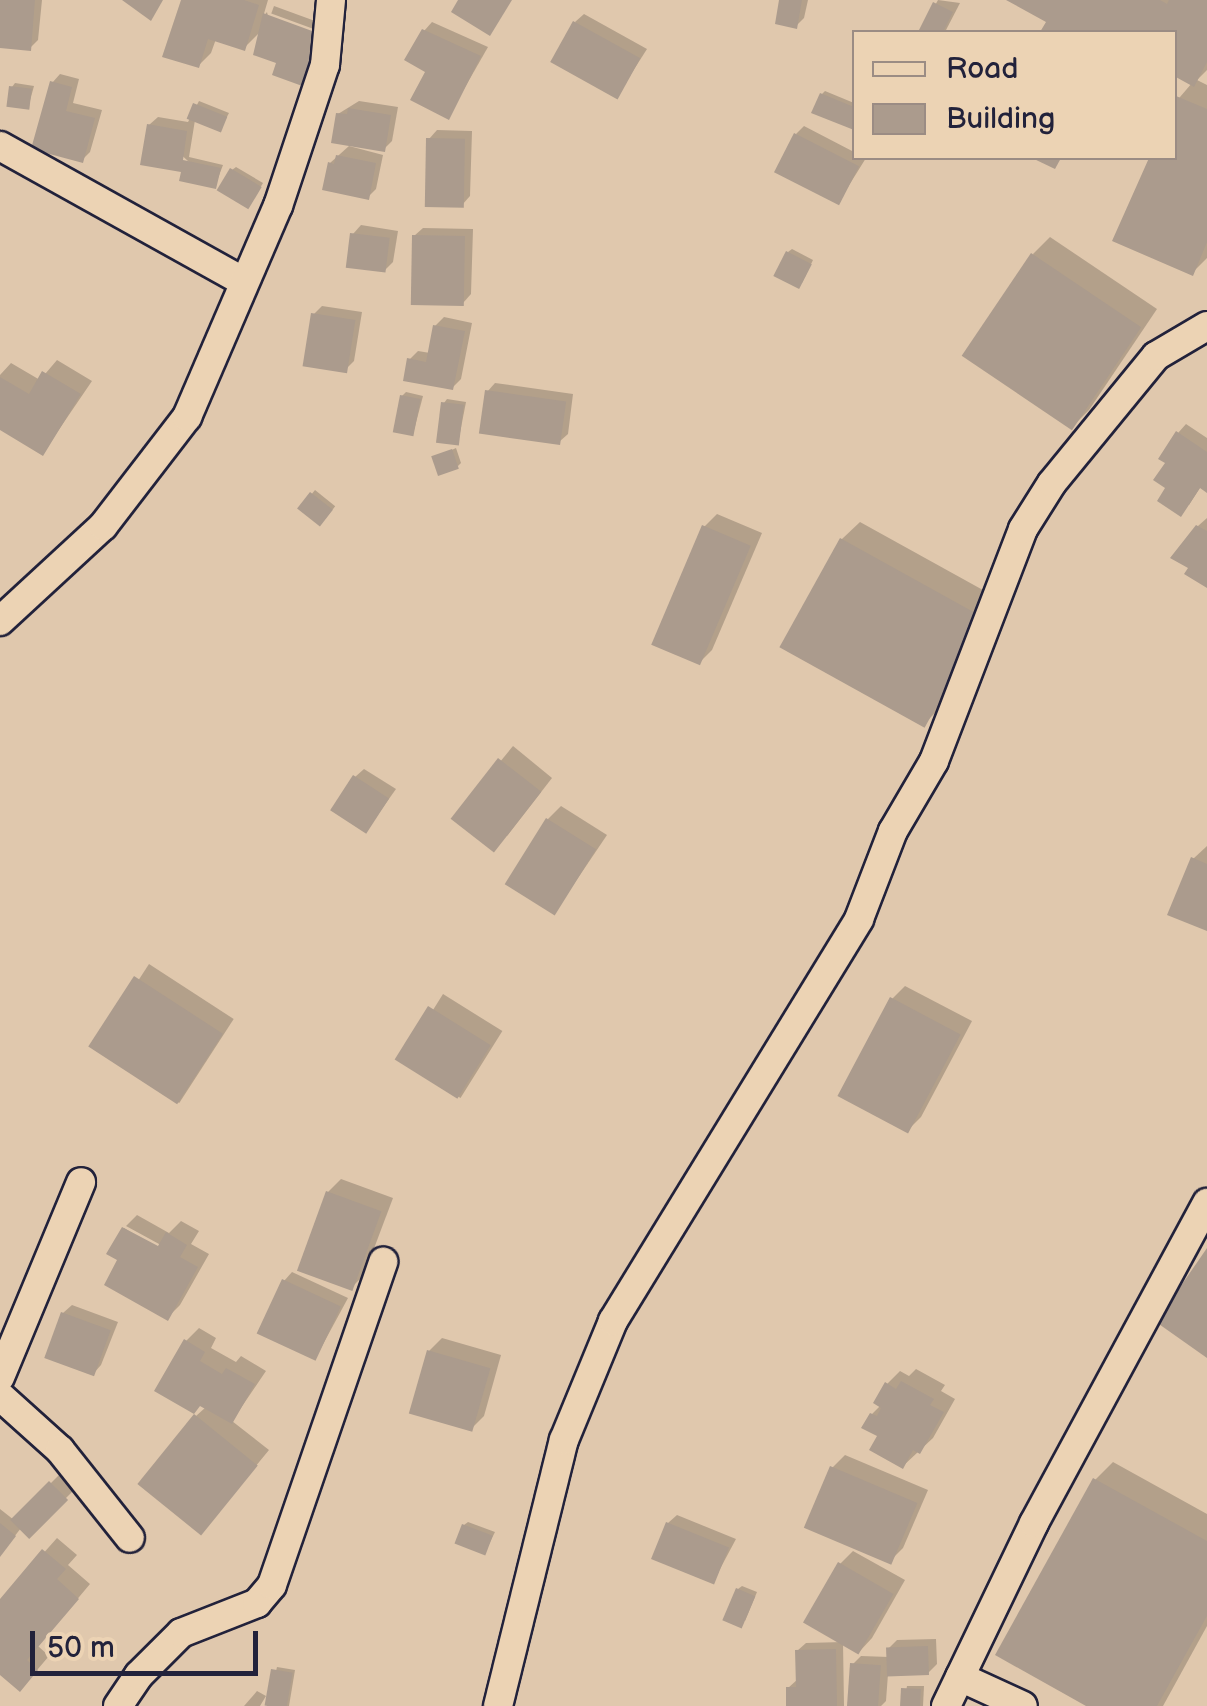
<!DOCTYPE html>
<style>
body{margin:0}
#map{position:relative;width:1207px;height:1706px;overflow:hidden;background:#e0c8ad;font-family:"Balsamiq Sans",sans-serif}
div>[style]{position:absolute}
.shadow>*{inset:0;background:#0003;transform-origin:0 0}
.building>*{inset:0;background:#ab9b8d;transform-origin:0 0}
.roads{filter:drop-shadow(2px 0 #22223b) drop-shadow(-2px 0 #22223b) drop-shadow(0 2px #22223b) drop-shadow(0 -2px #22223b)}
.minor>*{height:28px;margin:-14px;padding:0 14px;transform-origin:14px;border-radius:14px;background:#ecd3b4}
span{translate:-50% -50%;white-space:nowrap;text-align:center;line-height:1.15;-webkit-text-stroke:9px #ecd3b4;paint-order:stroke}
.legend{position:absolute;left:852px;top:30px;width:325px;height:130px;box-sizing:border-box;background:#ecd3b4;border:2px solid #9b8c84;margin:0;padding:12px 18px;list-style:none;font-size:30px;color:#22223b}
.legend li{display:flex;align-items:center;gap:20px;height:50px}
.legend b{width:50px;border:2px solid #9b8c84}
.scale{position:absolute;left:30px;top:1631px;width:228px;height:45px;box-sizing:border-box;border:5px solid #22223b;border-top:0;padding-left:12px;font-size:30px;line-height:35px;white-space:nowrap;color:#22223b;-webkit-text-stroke:8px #ecd3b4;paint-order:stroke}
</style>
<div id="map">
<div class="shadow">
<i style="clip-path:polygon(0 0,42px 0,38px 40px,30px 48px,0 46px)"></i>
<i style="clip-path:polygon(184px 0,268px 0,263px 17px,267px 12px,279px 62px,261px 31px,244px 48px,216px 39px,211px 53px,198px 66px)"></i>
<i style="clip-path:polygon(782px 0,808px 0,804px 18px,796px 26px)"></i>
<i style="clip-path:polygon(938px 0,960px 3px,945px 32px,920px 32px)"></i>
<i style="clip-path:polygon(1012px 0,1207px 0,1207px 70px,1197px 80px,1207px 85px,1207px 258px,1192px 273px,1116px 240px,1151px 158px,1174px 158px,1174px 104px,1192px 83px,1174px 32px,1046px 32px,1049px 21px)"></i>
<i style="left:274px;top:6px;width:59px;height:8px;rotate:20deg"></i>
<i style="clip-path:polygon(584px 14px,647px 49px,617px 96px,575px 22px)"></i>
<i style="clip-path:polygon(432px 22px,488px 47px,448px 117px,424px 31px)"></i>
<i style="clip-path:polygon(60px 74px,79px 79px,73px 103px,102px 110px,90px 152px,82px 160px,52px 83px)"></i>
<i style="clip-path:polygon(15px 83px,34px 86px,28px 108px,12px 87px)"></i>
<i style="clip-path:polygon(825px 91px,854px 103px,853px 127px,822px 94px)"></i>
<i style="clip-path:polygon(199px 101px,229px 113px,220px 130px,195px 120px,189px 157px,223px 165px,215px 186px,149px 125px,158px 117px,188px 122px)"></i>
<i style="clip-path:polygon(359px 101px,398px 107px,392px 141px,384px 149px,338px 114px)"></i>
<i style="clip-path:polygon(804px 126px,854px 152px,854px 158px,866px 158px,838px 203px,796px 134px)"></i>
<i style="clip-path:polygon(437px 130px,472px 131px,470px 196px,462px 205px,429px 139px)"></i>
<i style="clip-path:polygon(349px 146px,383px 155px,376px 189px,368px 197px,330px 163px)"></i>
<i style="clip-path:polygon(236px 167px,263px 183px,252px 202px,232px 170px)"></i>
<i style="clip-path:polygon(361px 225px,398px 231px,393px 262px,385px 270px,353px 234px)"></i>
<i style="clip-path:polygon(423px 228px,473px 229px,471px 294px,463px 303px,414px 236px)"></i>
<i style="clip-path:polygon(1050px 237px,1157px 309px,1089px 410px,1072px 427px,1033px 254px)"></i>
<i style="clip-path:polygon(792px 249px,813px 260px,802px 283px,788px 252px)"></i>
<i style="clip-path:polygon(322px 306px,362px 312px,354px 361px,345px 370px,314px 314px)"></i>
<i style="clip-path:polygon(444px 317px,472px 323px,461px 379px,452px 388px,410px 359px,418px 351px,430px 353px,435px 326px)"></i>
<i style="clip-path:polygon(57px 360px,92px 381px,43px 453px,0 427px,0 375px,11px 363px,40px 380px)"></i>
<i style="clip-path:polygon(495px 383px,573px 394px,568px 434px,559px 442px,487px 392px)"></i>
<i style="clip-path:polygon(406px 392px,423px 396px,413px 434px,402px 396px)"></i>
<i style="clip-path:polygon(447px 399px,466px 402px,458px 443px,444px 403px)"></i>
<i style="clip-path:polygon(1186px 424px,1207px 438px,1207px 488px,1201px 486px,1189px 505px,1168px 488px,1168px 462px,1178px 433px)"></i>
<i style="clip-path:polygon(456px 448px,461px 463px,458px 466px,434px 458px)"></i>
<i style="left:315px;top:490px;width:26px;height:23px;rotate:39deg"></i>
<i style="clip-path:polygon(717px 514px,762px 533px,712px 650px,699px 663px,704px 527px)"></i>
<i style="clip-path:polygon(1207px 518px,1207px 585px,1198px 526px)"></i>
<i style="clip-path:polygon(860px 522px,1001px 600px,941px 707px,924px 724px,783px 646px,842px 539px)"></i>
<i style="clip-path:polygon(513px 746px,552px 778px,507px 836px,454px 818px)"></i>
<i style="clip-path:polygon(364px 769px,396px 789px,367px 830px,355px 777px)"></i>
<i style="clip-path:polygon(561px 806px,607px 835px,555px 912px,548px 819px)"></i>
<i style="clip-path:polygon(1207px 846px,1207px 928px,1193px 859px)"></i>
<i style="left:149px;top:964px;width:101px;height:100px;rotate:33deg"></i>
<i style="clip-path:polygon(905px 986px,972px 1021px,921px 1117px,908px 1130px,892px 999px)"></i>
<i style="left:443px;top:994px;width:70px;height:79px;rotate:32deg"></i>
<i style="clip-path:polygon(341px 1179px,393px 1198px,364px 1275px,351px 1288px,328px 1192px)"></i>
<i style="clip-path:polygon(137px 1215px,169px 1233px,181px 1221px,199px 1231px,191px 1244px,209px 1254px,180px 1305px,167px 1318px,120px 1259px,109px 1253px,124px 1228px,167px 1255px,170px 1250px,126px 1226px)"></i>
<i style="clip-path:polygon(292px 1272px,348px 1298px,315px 1359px,284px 1281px)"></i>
<i style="clip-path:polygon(72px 1305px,118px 1322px,101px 1365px,93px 1374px,63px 1313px)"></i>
<i style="clip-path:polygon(199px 1328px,216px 1338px,211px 1348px,236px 1362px,241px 1356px,266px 1371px,232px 1421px,269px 1450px,202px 1532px,196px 1416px,206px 1407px,186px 1341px)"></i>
<i style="clip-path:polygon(442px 1338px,501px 1355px,484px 1416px,471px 1429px,429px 1351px)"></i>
<i style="clip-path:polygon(916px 1369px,945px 1385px,941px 1391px,955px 1399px,933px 1438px,903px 1466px,880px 1435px,872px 1414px,881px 1405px,887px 1384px,900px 1371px,909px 1376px)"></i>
<i style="clip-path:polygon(845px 1455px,928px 1490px,903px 1548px,890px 1561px,832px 1468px)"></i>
<i style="clip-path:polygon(1113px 1462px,1207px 1514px,1207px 1626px,1163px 1706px,1091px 1706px,1095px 1480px)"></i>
<i style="clip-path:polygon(59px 1475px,74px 1490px,29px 1535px,21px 1528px,0 1555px,0 1509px,14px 1520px)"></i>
<i style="clip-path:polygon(677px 1515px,736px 1539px,713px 1582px,668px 1523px)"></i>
<i style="clip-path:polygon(468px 1522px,495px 1532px,485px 1552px,464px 1525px)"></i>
<i style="clip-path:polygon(57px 1538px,77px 1555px,68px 1565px,90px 1584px,38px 1646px,49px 1656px,32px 1676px,0 1672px,0 1602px)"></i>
<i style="clip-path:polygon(853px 1551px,905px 1580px,872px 1638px,860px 1651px,840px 1564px)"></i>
<i style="clip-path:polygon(742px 1586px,757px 1592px,745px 1621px,738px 1589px)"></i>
<i style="clip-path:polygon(936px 1639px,937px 1664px,928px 1673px,888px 1674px,886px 1701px,881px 1706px,851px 1706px,853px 1664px,861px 1656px,889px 1657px,889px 1648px,897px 1640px)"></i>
<i style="clip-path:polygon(843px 1642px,844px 1706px,788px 1706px,788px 1688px,798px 1679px,797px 1651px,806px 1643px)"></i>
<i style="clip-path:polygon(277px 1667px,295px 1670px,289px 1706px,267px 1706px)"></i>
<i style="clip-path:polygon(907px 1686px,924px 1686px,923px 1706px,903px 1706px)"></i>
<i style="clip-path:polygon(257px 1691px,266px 1696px,260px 1706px,244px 1706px)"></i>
</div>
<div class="building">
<i style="clip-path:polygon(0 0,35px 0,31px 51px,0 48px)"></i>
<i style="clip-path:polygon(122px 0,163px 0,151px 21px)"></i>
<i style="clip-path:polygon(181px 0,244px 0,259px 5px,245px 51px,208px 39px,199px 68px,162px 57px)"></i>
<i style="clip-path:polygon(458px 0,512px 0,490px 36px,451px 12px)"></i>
<i style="clip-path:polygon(779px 0,802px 0,797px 29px,775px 24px)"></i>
<i style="clip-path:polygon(1006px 0,1160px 0,1167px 4px,1169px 0,1207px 0,1207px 62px,1194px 87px,1174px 76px,1174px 32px,1040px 32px,1046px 22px)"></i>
<i style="clip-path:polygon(933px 2px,953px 12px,943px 32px,918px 32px)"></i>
<i style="clip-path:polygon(263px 13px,323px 35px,305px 87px,272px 75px,276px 63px,253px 55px)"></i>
<i style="left:573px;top:21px;width:77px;height:47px;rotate:29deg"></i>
<i style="clip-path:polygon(422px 29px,481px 56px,449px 120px,410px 100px,425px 72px,404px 60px)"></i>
<i style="clip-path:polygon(50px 81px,72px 87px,66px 111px,95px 118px,83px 163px,31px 149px)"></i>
<i style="left:9px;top:86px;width:23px;height:21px;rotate:7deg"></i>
<i style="clip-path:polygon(820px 93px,854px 107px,854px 130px,811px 113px)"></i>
<i style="clip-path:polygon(1176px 96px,1207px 109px,1207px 242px,1193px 276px,1112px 241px,1149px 158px,1174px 158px)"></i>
<i style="left:193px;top:103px;width:37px;height:17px;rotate:22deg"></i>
<i style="clip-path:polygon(348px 108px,391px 115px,385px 152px,331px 143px,336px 113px,347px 114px)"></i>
<i style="clip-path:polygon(147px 124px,187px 131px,183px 160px,221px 168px,216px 189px,179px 181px,181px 172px,140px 165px)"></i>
<i style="left:794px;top:133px;width:73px;height:44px;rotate:27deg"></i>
<i style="left:426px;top:138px;width:39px;height:69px;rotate:1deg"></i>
<i style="clip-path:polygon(336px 155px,376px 163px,369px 200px,322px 190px,328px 162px,334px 164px)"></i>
<i style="clip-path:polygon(1032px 158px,1061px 158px,1055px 169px)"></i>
<i style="left:230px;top:168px;width:37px;height:26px;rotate:31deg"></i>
<i style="left:350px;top:233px;width:40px;height:35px;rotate:7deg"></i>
<i style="left:412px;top:235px;width:53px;height:70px;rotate:1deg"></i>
<i style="left:786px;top:251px;width:29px;height:28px;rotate:27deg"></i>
<i style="left:1031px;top:253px;width:133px;height:124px;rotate:34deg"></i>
<i style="left:311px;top:313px;width:45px;height:54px;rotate:9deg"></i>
<i style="clip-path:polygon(433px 325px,465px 331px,453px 390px,403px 381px,407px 358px,426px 362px)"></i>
<i style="clip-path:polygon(42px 371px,81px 394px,43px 456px,0 430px,0 377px,29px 394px)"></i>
<i style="left:485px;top:390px;width:82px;height:44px;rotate:8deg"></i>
<i style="left:400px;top:395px;width:21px;height:38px;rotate:11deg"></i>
<i style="left:441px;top:402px;width:23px;height:41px;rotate:7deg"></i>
<i style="clip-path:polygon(1176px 431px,1207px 452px,1207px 493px,1200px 488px,1181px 517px,1157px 501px,1165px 488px,1153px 480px,1165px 463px,1158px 459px)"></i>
<i style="left:452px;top:449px;width:21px;height:22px;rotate:71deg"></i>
<i style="left:310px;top:492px;width:29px;height:21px;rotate:38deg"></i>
<i style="left:702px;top:525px;width:53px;height:130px;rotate:23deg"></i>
<i style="clip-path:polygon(1196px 525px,1207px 531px,1207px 588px,1184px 574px,1188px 568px,1170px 558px)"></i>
<i style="left:840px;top:538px;width:166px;height:125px;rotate:29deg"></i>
<i style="left:498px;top:758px;width:55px;height:77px;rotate:38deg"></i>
<i style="left:353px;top:775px;width:43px;height:42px;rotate:33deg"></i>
<i style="left:546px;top:818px;width:59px;height:78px;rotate:32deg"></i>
<i style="clip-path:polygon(1191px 857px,1207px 864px,1207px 931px,1167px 915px)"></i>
<i style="left:134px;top:976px;width:106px;height:84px;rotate:33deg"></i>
<i style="left:890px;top:997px;width:80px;height:112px;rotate:28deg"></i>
<i style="left:428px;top:1006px;width:74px;height:63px;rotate:32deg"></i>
<i style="left:326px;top:1191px;width:59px;height:85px;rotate:20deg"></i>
<i style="clip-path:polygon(122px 1227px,158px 1246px,166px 1232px,187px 1245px,180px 1257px,198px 1267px,168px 1321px,104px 1285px,117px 1260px,106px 1254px)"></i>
<i style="clip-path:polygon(1207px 1248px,1207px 1358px,1156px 1322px)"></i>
<i style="left:282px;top:1279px;width:65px;height:60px;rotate:25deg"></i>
<i style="left:61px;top:1312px;width:53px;height:49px;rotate:20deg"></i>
<i style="clip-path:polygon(184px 1339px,205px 1352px,200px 1361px,222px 1374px,226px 1368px,255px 1384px,232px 1424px,200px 1406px,194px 1414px,154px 1391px)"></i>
<i style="left:427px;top:1350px;width:66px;height:66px;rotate:16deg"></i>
<i style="clip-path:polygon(901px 1381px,934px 1399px,930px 1405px,944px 1412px,920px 1454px,913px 1450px,903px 1469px,869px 1450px,877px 1436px,861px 1428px,870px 1413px,877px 1416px,881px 1408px,873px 1403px,885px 1382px,896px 1389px)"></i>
<i style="left:194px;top:1414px;width:82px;height:90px;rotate:39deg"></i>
<i style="left:830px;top:1466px;width:95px;height:67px;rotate:23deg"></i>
<i style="clip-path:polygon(1093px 1478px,1207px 1541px,1207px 1616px,1157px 1706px,1086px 1706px,995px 1655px)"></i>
<i style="left:49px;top:1481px;width:27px;height:55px;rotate:45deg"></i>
<i style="left:666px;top:1522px;width:68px;height:40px;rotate:22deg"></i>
<i style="clip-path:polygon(0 1523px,16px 1536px,0 1557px)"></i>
<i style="left:462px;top:1524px;width:33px;height:21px;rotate:21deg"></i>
<i style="clip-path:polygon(42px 1549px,66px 1569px,57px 1579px,79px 1599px,27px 1660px,38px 1670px,20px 1692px,0 1675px,0 1599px)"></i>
<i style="left:838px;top:1562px;width:64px;height:70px;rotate:30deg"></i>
<i style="left:736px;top:1588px;width:21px;height:35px;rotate:23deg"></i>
<i style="left:928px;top:1646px;width:29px;height:42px;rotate:88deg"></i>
<i style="clip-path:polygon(836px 1649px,837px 1706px,786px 1706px,786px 1687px,796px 1687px,795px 1650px)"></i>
<i style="left:850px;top:1663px;width:31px;height:43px;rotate:4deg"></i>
<i style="left:271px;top:1669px;width:22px;height:37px;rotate:10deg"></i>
<i style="left:901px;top:1688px;width:20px;height:18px;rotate:3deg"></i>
</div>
<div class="roads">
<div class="minor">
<i style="left:0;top:146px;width:279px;rotate:29.1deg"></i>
<i style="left:0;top:621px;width:140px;rotate:-42.7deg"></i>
<i style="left:103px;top:526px;width:138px;rotate:-52.4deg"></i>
<i style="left:187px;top:417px;width:230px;rotate:-66.7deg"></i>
<i style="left:278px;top:206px;width:149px;rotate:-71.6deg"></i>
<i style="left:325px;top:65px;width:65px;rotate:-84.7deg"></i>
<i style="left:0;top:1377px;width:211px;rotate:-67.4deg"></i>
<i style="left:0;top:1396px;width:81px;rotate:42deg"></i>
<i style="left:60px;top:1450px;width:112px;rotate:51.5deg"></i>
<i style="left:960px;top:1677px;width:69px;rotate:24.7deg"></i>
<i style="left:118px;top:1706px;width:37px;rotate:-56deg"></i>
<i style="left:139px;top:1675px;width:59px;rotate:-45deg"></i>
<i style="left:181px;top:1633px;width:82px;rotate:-21.5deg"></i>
<i style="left:257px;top:1603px;width:23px;rotate:-50deg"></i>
<i style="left:272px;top:1585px;width:342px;rotate:-71deg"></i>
<i style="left:498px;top:1706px;width:274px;rotate:-76.1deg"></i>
<i style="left:564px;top:1440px;width:129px;rotate:-67.6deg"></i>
<i style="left:613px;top:1321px;width:471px;rotate:-58.5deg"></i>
<i style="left:859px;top:919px;width:94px;rotate:-68.9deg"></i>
<i style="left:893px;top:831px;width:81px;rotate:-59.6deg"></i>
<i style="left:934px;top:761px;width:248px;rotate:-69deg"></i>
<i style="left:1023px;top:529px;width:54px;rotate:-57.8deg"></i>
<i style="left:1052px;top:483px;width:164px;rotate:-50.7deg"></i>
<i style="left:1156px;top:356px;width:59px;rotate:-30.5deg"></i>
<i style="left:946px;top:1706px;width:203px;rotate:-64.3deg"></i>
<i style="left:1034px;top:1523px;width:364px;rotate:-61.6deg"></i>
</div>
</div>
<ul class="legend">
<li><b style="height:12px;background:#ecd3b4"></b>Road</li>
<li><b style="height:28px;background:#ab9b8d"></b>Building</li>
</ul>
<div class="scale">50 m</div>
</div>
